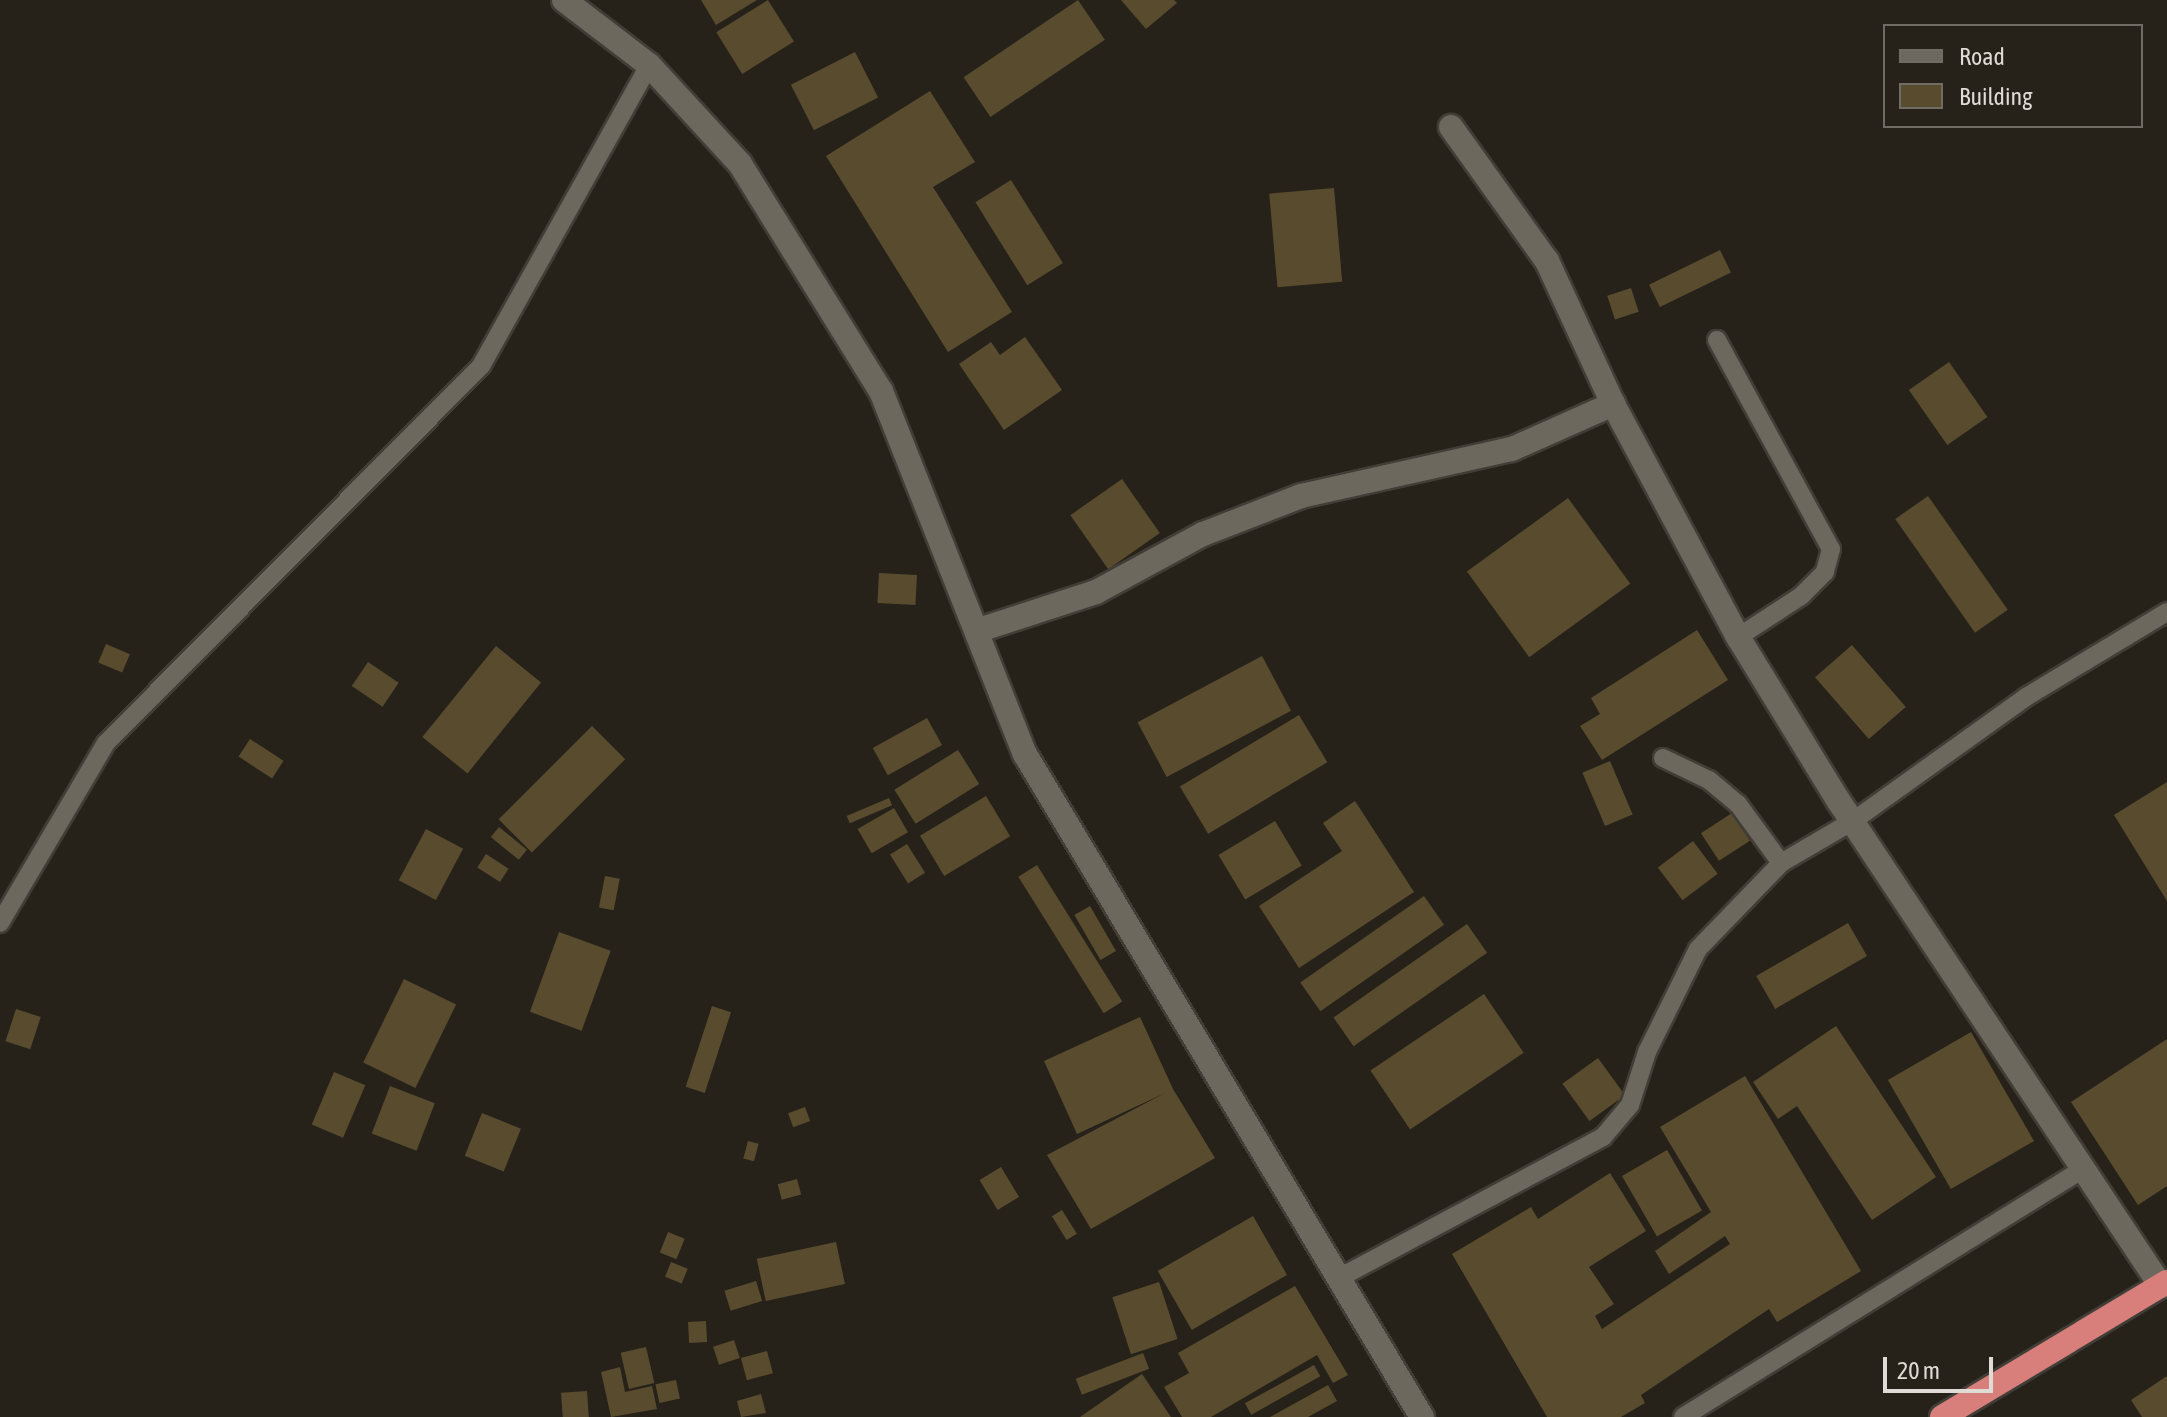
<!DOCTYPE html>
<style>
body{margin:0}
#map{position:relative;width:2167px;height:1417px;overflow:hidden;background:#26221a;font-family:"Asap Condensed",sans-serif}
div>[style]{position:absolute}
.building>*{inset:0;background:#594b2d;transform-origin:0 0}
.roads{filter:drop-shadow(2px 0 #413d37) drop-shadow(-2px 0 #413d37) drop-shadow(0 2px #413d37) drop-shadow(0 -2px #413d37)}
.lane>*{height:18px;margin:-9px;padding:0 9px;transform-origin:9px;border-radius:9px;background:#6d685e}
.street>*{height:24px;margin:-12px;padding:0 12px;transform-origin:12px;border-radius:12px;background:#6d685e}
.highway>*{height:24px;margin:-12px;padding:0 12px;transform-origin:12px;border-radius:12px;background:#d97f7b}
span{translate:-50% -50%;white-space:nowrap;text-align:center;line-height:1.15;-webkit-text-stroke:6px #26221a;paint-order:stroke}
.legend{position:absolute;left:1883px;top:24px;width:260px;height:104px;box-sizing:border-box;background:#26221a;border:2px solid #706c65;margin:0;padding:10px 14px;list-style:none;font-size:24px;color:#dfdcd6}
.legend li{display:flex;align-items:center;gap:16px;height:40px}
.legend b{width:40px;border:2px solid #706c65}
.scale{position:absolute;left:1883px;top:1357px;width:110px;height:36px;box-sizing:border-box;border:4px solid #dfdcd6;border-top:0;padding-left:10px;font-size:24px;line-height:28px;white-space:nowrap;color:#dfdcd6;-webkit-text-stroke:6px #26221a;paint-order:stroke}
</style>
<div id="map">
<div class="building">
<i style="clip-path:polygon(701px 0,757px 0,716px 25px)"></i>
<i style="left:768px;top:0;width:49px;height:61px;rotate:58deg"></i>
<i style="left:1078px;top:0;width:48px;height:138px;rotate:56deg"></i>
<i style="clip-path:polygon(1121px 0,1174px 0,1177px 3px,1146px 29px)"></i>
<i style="left:855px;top:52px;width:51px;height:72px;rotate:63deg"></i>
<i style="clip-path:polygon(930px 91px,975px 162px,933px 187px,1012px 312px,948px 352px,826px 156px)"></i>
<i style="left:1011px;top:180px;width:98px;height:42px;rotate:58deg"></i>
<i style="left:1334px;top:188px;width:94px;height:65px;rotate:85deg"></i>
<i style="left:1720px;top:250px;width:25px;height:79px;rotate:64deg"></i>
<i style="left:1631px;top:288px;width:25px;height:25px;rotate:72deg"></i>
<i style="clip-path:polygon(1025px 337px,1062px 390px,1004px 430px,959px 364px,991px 342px,1000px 355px)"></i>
<i style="left:1949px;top:362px;width:67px;height:49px;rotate:55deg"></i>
<i style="left:1122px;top:479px;width:66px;height:63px;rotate:55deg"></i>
<i style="left:1928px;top:496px;width:139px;height:40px;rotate:55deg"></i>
<i style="left:1568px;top:498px;width:106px;height:125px;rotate:54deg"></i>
<i style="left:879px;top:573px;width:38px;height:30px;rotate:3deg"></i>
<i style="clip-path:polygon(1697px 630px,1728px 680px,1602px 760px,1580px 726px,1600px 714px,1591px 698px)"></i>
<i style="left:106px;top:644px;width:26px;height:20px;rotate:23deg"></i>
<i style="left:1852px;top:645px;width:82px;height:49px;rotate:49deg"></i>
<i style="left:496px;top:646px;width:58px;height:117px;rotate:39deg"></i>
<i style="left:1262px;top:656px;width:62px;height:141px;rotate:62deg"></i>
<i style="left:368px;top:662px;width:37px;height:29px;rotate:34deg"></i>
<i style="left:1299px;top:715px;width:55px;height:139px;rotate:59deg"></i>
<i style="left:927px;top:718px;width:31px;height:62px;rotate:61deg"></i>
<i style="left:592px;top:726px;width:47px;height:132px;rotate:45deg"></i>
<i style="left:250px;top:739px;width:40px;height:21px;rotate:33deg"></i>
<i style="left:958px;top:750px;width:40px;height:75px;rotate:58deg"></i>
<i style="left:1610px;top:761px;width:58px;height:30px;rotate:67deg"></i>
<i style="clip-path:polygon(2167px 782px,2167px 901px,2114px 815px)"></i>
<i style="left:986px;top:796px;width:47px;height:77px;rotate:59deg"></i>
<i style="left:889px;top:798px;width:8px;height:46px;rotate:67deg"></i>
<i style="clip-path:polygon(1355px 801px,1414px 892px,1299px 968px,1259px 906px,1342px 851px,1323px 823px)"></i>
<i style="left:894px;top:808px;width:28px;height:42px;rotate:60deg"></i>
<i style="left:1732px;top:813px;width:33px;height:37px;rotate:57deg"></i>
<i style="left:1275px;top:821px;width:52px;height:66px;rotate:59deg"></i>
<i style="left:499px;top:827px;width:36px;height:13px;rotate:39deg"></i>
<i style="left:426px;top:829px;width:42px;height:58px;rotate:28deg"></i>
<i style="left:1693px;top:841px;width:41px;height:44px;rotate:53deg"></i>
<i style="left:907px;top:844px;width:34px;height:20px;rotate:58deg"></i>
<i style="left:486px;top:854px;width:27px;height:16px;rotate:33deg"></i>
<i style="left:1037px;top:865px;width:161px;height:22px;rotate:58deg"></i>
<i style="left:605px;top:876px;width:15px;height:32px;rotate:11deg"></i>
<i style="left:1424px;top:896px;width:35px;height:151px;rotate:55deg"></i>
<i style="left:1090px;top:906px;width:52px;height:18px;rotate:60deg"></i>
<i style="left:1848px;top:923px;width:38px;height:106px;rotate:60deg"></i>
<i style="left:1467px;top:924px;width:35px;height:163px;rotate:55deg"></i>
<i style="left:559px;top:932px;width:55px;height:85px;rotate:20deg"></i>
<i style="left:404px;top:979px;width:58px;height:93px;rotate:26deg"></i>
<i style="left:1484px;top:994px;width:71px;height:137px;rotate:56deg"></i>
<i style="left:712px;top:1006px;width:20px;height:85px;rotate:18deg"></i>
<i style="left:16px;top:1009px;width:26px;height:34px;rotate:18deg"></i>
<i style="clip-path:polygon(1140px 1017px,1173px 1089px,1215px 1158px,1091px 1229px,1047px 1155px,1165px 1093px,1077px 1134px,1044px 1061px)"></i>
<i style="clip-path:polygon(1836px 1026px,1936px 1177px,1872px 1220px,1797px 1106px,1778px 1119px,1753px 1082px)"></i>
<i style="left:1971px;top:1032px;width:126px;height:96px;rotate:60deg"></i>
<i style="clip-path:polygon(2167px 1039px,2167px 1186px,2138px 1205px,2071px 1102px)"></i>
<i style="left:1598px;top:1058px;width:46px;height:44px;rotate:54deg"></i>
<i style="left:334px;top:1072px;width:34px;height:57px;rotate:23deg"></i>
<i style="clip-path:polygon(1745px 1076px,1861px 1271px,1777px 1322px,1769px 1309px,1641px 1395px,1645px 1403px,1621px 1417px,1547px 1417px,1452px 1254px,1531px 1207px,1538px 1219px,1610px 1173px,1646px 1231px,1589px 1267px,1614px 1304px,1595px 1316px,1602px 1329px,1730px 1244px,1725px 1236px,1669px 1274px,1655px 1251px,1711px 1212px,1660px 1127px)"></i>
<i style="left:390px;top:1086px;width:48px;height:51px;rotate:21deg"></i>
<i style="left:805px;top:1107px;width:15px;height:18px;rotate:70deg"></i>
<i style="left:482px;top:1113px;width:42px;height:46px;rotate:22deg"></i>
<i style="left:748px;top:1141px;width:11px;height:18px;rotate:15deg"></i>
<i style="left:1667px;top:1150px;width:70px;height:52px;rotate:60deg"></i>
<i style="left:1001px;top:1167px;width:35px;height:25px;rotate:59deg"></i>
<i style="left:797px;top:1179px;width:16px;height:20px;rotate:75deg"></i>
<i style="left:1062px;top:1210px;width:28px;height:12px;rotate:58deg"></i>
<i style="left:1253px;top:1216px;width:68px;height:110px;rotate:60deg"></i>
<i style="left:668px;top:1232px;width:18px;height:22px;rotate:22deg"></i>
<i style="left:836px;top:1242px;width:43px;height:81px;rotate:78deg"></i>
<i style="left:671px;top:1262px;width:18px;height:16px;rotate:22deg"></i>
<i style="left:756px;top:1281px;width:21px;height:33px;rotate:73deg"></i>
<i style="left:1159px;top:1282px;width:60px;height:49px;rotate:72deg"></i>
<i style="clip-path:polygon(1295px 1286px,1348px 1375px,1333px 1383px,1317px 1355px,1211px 1417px,1182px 1417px,1164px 1387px,1189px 1373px,1178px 1353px)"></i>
<i style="left:706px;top:1321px;width:21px;height:18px;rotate:87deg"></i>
<i style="left:734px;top:1340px;width:19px;height:22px;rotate:72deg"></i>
<i style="left:646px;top:1347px;width:37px;height:26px;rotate:77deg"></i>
<i style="left:767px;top:1351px;width:23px;height:27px;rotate:75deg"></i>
<i style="left:1143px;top:1353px;width:17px;height:72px;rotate:69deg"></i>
<i style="left:1314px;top:1365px;width:13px;height:79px;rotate:61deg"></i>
<i style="clip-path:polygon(620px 1367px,625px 1392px,652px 1386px,657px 1409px,611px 1417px,601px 1372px)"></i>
<i style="clip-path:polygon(1142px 1374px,1171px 1417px,1080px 1417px)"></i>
<i style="clip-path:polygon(2167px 1376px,2167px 1417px,2142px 1417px,2131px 1400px)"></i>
<i style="left:676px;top:1380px;width:19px;height:21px;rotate:78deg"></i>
<i style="clip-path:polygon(1328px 1385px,1337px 1401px,1308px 1417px,1270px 1417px)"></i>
<i style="left:587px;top:1391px;width:26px;height:26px;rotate:86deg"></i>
<i style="clip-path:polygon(761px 1394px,766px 1413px,741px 1417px,737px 1401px)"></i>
</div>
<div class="roads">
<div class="lane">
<i style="left:1717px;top:340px;width:238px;rotate:61.4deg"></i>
<i style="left:1831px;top:549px;width:24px;rotate:105deg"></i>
<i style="left:1825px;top:572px;width:34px;rotate:135deg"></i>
<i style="left:1801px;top:596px;width:75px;rotate:146.9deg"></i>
<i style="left:1663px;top:758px;width:51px;rotate:25.6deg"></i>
<i style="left:1709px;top:780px;width:38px;rotate:40deg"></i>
<i style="left:1738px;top:804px;width:73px;rotate:53.9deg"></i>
<i style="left:0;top:923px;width:209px;rotate:-59.5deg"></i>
<i style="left:106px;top:743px;width:532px;rotate:-45.15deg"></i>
<i style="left:481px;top:366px;width:345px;rotate:-60.8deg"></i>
<i style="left:1337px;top:1279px;width:302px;rotate:-28.1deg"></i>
<i style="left:1603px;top:1137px;width:42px;rotate:-49.8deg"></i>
<i style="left:1630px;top:1105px;width:56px;rotate:-72.2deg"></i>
<i style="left:1647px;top:1052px;width:115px;rotate:-63.7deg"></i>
<i style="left:1698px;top:949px;width:120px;rotate:-46deg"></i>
<i style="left:1781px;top:863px;width:83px;rotate:-30.3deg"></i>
<i style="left:1853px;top:821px;width:213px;rotate:-35.6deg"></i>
<i style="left:2026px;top:697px;width:165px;rotate:-31.1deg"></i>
<i style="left:1683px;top:1417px;width:471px;rotate:-31.8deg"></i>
</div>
<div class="street">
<i style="left:564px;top:0;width:107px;rotate:37.4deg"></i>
<i style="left:649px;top:65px;width:134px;rotate:47.4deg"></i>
<i style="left:740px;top:164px;width:267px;rotate:58.2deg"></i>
<i style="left:881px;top:391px;width:391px;rotate:68.4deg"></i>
<i style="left:1025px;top:754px;width:773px;rotate:59.09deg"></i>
<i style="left:1451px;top:127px;width:165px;rotate:54.4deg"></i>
<i style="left:1547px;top:261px;width:157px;rotate:65.2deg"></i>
<i style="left:1613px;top:404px;width:264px;rotate:61.8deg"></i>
<i style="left:1738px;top:637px;width:191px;rotate:58.5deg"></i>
<i style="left:1838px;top:800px;width:584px;rotate:56.39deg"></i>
<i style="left:979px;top:630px;width:123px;rotate:-18deg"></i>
<i style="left:1096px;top:592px;width:122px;rotate:-28.5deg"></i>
<i style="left:1203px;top:534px;width:105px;rotate:-21.2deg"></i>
<i style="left:1301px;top:496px;width:216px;rotate:-12.6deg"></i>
<i style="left:1512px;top:449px;width:111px;rotate:-24deg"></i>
</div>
<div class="highway">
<i style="left:1942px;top:1417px;width:262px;rotate:-31deg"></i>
</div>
</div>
<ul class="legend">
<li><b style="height:10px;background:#6d685e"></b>Road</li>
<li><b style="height:22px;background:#594b2d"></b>Building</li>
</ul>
<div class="scale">20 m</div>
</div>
